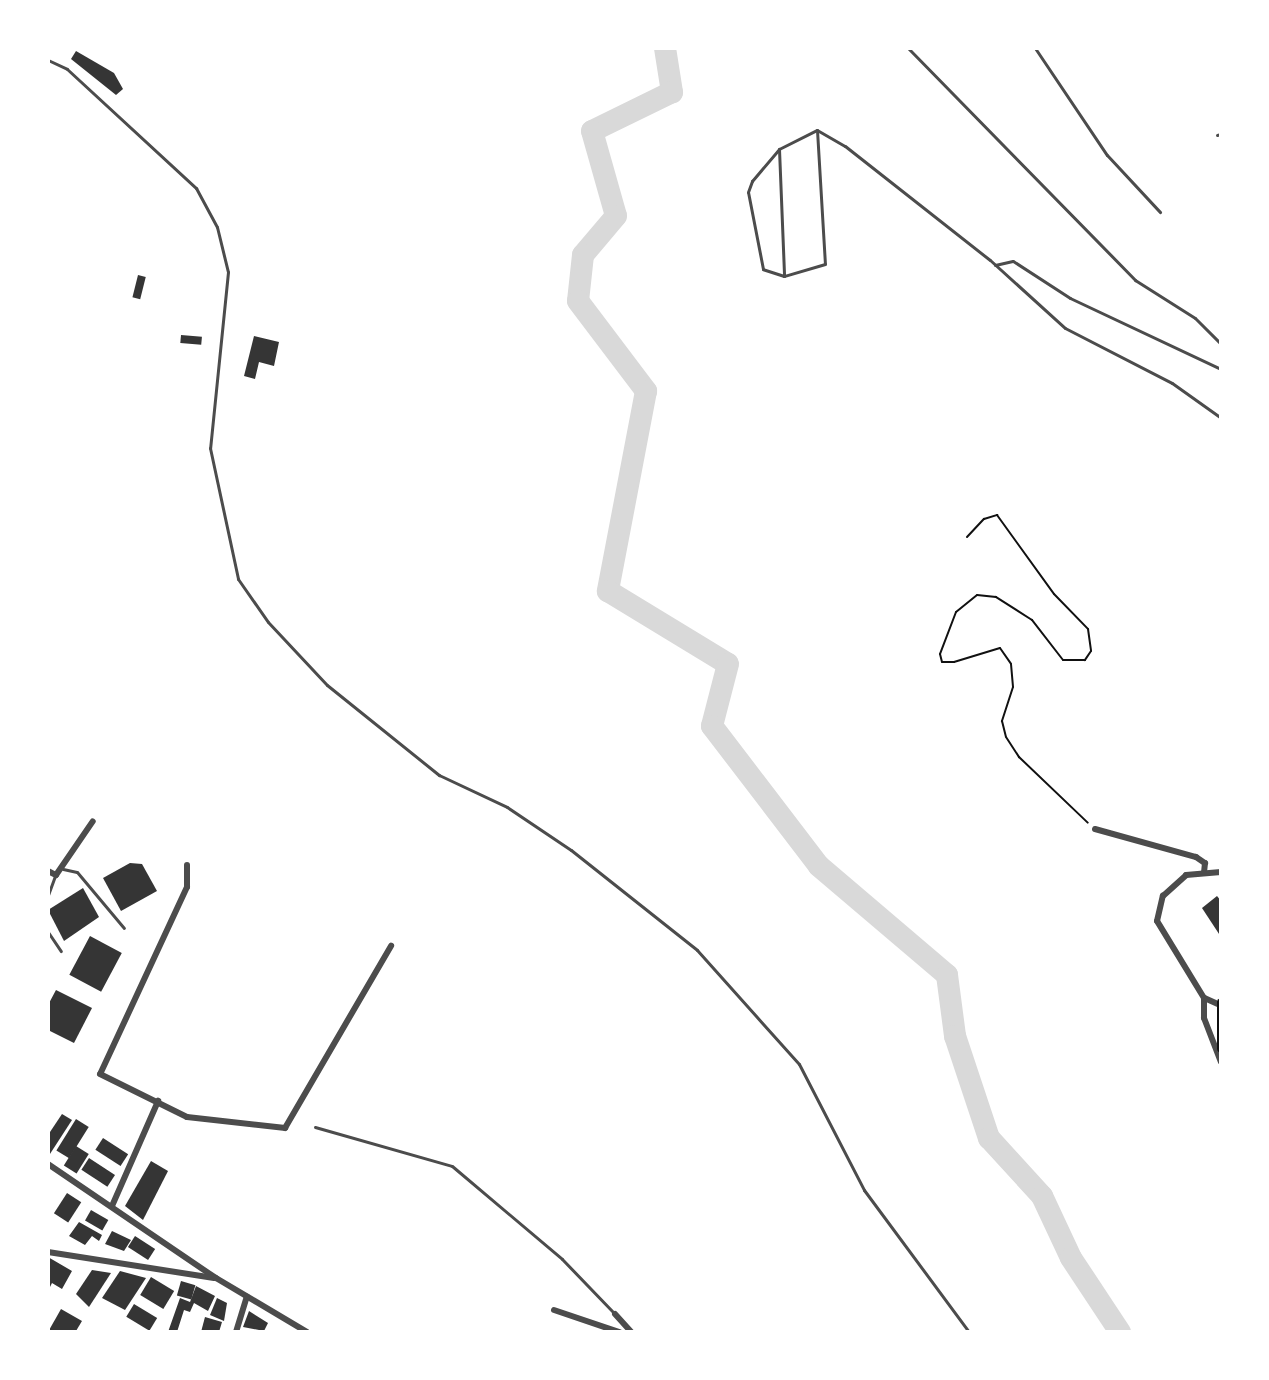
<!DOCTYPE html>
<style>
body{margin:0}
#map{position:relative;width:1269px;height:1380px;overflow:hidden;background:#fff;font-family:"Archivo Narrow",sans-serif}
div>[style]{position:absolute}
.river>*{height:22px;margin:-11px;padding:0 11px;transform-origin:11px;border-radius:11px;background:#d9d9d9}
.building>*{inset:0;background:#353535;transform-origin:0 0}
.path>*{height:2px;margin:-1px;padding:0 1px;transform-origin:1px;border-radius:1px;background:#111}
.service>*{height:3px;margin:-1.5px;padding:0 1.5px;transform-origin:1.5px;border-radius:1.5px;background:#4c4c4c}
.minor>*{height:6px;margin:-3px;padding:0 3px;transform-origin:3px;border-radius:3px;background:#4c4c4c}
.secondary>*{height:9px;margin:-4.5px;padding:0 4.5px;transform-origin:4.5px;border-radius:4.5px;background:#111}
span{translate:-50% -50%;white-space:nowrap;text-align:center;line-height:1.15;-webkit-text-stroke:7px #fff;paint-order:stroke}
.frame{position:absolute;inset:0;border:50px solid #fff;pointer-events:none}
</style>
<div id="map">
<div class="river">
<i style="left:665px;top:48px;width:45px;rotate:81deg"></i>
<i style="left:672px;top:92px;width:89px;rotate:154deg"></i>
<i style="left:592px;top:131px;width:88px;rotate:74.2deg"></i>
<i style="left:616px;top:216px;width:51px;rotate:130.2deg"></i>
<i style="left:583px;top:255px;width:46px;rotate:96.2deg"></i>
<i style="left:578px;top:301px;width:113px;rotate:52.9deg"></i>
<i style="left:646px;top:391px;width:204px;rotate:100.8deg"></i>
<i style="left:608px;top:591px;width:140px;rotate:31.3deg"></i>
<i style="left:728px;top:664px;width:64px;rotate:104.5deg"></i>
<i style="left:712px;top:726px;width:176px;rotate:52.6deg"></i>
<i style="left:819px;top:866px;width:168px;rotate:40.4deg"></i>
<i style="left:947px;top:975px;width:62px;rotate:82.5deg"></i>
<i style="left:955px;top:1036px;width:108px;rotate:71.6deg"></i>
<i style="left:989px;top:1138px;width:79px;rotate:47.6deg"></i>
<i style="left:1042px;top:1196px;width:68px;rotate:64.9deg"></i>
<i style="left:1071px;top:1258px;width:89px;rotate:56.5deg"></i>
</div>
<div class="building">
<i style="clip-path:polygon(76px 51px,114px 73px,123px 89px,116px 95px,71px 59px)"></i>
<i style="left:138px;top:275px;width:8px;height:23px;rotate:14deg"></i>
<i style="left:181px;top:335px;width:21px;height:8px;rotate:5deg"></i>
<i style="clip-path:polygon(254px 336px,279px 342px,274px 366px,259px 362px,255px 379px,244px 376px)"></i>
<i style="clip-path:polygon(130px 863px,142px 864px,157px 891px,121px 911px,103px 878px)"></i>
<i style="clip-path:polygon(83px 888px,99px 917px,64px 941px,48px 910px)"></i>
<i style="clip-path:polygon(1217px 896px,1221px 901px,1221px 937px,1202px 908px)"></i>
<i style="left:90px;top:936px;width:36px;height:44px;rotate:28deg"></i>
<i style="clip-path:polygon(56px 990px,92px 1008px,74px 1043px,48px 1030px,48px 1005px)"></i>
<i style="clip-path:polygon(62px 1114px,72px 1120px,48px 1157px,48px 1135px)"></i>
<i style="left:76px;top:1119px;width:15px;height:37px;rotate:32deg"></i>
<i style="left:103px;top:1138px;width:30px;height:14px;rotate:33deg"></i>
<i style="left:76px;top:1146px;width:15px;height:23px;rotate:32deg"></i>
<i style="left:89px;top:1158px;width:31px;height:14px;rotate:33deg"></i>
<i style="clip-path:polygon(151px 1161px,168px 1171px,143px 1220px,125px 1206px)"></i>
<i style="left:67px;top:1193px;width:17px;height:24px;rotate:33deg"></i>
<i style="left:91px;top:1210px;width:20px;height:12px;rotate:30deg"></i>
<i style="clip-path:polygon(79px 1222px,102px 1235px,99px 1241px,92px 1236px,85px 1245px,69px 1236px)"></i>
<i style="clip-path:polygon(112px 1231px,131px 1240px,124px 1251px,105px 1244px)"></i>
<i style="left:135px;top:1236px;width:24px;height:13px;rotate:33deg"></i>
<i style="clip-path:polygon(48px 1257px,72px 1271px,62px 1289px,52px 1283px,48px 1291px)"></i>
<i style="clip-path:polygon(92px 1270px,111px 1273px,89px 1307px,76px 1294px)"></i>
<i style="clip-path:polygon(120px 1271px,146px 1278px,125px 1310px,102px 1298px)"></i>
<i style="left:151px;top:1277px;width:27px;height:21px;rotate:31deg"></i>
<i style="left:181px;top:1281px;width:15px;height:15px;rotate:16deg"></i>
<i style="clip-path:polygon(196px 1286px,215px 1296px,208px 1311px,194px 1303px,190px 1312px,184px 1310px,177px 1332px,168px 1332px,180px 1298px,190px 1302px)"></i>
<i style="clip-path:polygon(217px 1298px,227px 1303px,224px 1321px,210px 1315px)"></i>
<i style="left:134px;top:1304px;width:27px;height:15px;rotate:31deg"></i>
<i style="clip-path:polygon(61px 1309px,82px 1321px,76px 1331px,48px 1332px)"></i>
<i style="clip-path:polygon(249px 1311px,268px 1323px,264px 1331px,243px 1327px)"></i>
<i style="clip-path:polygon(205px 1317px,222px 1322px,219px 1332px,201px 1332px)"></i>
</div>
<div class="path">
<i style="left:967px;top:537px;width:25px;rotate:-47deg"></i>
<i style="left:984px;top:519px;width:14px;rotate:-17deg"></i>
<i style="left:997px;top:515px;width:97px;rotate:54.2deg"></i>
<i style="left:1054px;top:594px;width:49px;rotate:45.8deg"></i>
<i style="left:1088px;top:629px;width:22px;rotate:82deg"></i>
<i style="left:1091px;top:651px;width:11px;rotate:124deg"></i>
<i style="left:1085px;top:660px;width:22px;rotate:180deg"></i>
<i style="left:1063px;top:660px;width:51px;rotate:-127.8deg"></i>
<i style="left:1032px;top:620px;width:43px;rotate:-147.4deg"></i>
<i style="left:996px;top:597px;width:19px;rotate:-174deg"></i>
<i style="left:977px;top:595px;width:27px;rotate:141deg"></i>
<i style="left:956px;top:612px;width:45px;rotate:110.9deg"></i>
<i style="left:940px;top:654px;width:8px;rotate:76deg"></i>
<i style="left:942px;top:662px;width:12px"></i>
<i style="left:954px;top:662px;width:48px;rotate:-16.9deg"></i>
<i style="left:1000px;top:648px;width:19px;rotate:55deg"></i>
<i style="left:1011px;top:664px;width:23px;rotate:85deg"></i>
<i style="left:1013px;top:687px;width:36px;rotate:108deg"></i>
<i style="left:1002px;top:721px;width:16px;rotate:76deg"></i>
<i style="left:1006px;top:737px;width:24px;rotate:57deg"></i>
<i style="left:1019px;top:757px;width:95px;rotate:43.7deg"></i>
</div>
<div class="service">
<i style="left:908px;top:48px;width:325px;rotate:45.6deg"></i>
<i style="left:1135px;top:280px;width:71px;rotate:32.3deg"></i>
<i style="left:1195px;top:318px;width:37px;rotate:45deg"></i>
<i style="left:1035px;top:48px;width:129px;rotate:56.1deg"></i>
<i style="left:1107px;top:155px;width:78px;rotate:47.1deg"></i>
<i style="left:48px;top:60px;width:21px;rotate:25deg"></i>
<i style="left:67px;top:69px;width:176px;rotate:42.7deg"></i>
<i style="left:196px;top:188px;width:44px;rotate:61.7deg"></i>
<i style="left:217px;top:227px;width:46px;rotate:76.3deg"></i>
<i style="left:228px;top:272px;width:177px;rotate:95.8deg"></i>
<i style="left:210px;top:448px;width:134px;rotate:77.9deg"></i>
<i style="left:238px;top:579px;width:52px;rotate:55.1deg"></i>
<i style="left:268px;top:622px;width:86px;rotate:46.9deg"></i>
<i style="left:327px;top:685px;width:144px;rotate:38.8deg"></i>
<i style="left:439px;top:775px;width:75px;rotate:25.2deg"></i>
<i style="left:507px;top:807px;width:77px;rotate:33.9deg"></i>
<i style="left:571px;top:850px;width:161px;rotate:38.4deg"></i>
<i style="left:697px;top:950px;width:153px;rotate:48.2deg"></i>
<i style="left:799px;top:1064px;width:142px;rotate:62.7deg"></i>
<i style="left:864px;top:1190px;width:177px;rotate:53.5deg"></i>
<i style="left:817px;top:130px;width:134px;rotate:86.6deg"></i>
<i style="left:825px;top:264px;width:43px;rotate:163.7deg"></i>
<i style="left:784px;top:276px;width:22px;rotate:-162deg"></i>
<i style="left:763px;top:269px;width:78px;rotate:-101deg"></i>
<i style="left:748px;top:192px;width:12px;rotate:-70deg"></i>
<i style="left:752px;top:181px;width:42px;rotate:-49.8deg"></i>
<i style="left:779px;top:149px;width:42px;rotate:-26.6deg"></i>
<i style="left:817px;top:130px;width:32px;rotate:30deg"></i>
<i style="left:845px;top:146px;width:184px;rotate:38.2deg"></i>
<i style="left:990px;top:260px;width:101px;rotate:42.2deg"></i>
<i style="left:1065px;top:328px;width:120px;rotate:27.2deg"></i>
<i style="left:1172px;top:383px;width:60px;rotate:35.5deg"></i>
<i style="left:1217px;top:135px;width:4px;rotate:-14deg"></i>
<i style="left:779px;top:149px;width:127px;rotate:87.7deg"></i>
<i style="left:995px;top:265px;width:18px;rotate:-13deg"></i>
<i style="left:1013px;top:261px;width:68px;rotate:33deg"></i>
<i style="left:1070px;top:298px;width:167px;rotate:25.2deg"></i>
<i style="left:63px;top:869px;width:14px;rotate:12deg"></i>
<i style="left:77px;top:872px;width:73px;rotate:50deg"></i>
<i style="left:48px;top:895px;width:20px;rotate:-70deg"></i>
<i style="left:48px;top:932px;width:23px;rotate:56deg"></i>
<i style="left:315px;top:1127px;width:142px;rotate:15.9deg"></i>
<i style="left:452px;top:1166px;width:144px;rotate:40.2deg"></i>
<i style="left:562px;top:1259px;width:76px;rotate:46.1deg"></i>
</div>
<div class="minor">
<i style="left:1095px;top:829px;width:105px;rotate:15.5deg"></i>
<i style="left:1196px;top:857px;width:11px;rotate:34deg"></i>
<i style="left:1205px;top:863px;width:10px;rotate:96deg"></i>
<i style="left:187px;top:865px;width:22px;rotate:90deg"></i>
<i style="left:187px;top:887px;width:206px;rotate:114.9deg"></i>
<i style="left:100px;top:1074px;width:97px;rotate:26.3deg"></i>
<i style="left:187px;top:1117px;width:99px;rotate:6.4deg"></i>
<i style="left:285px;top:1128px;width:211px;rotate:-59.8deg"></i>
<i style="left:48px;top:871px;width:9px;rotate:27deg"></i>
<i style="left:56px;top:875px;width:65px;rotate:-55.6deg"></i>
<i style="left:1204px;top:998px;width:20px;rotate:90deg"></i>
<i style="left:1204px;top:1018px;width:47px;rotate:68.9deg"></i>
<i style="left:1220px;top:1005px;width:17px;rotate:-156deg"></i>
<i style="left:1204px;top:998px;width:90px;rotate:-121.4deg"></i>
<i style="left:1157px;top:921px;width:26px;rotate:-77deg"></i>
<i style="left:1163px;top:896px;width:31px;rotate:-42deg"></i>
<i style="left:1186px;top:875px;width:35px;rotate:-5deg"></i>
<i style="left:48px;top:1164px;width:203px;rotate:34.2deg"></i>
<i style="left:216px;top:1278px;width:106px;rotate:30.7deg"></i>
<i style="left:112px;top:1206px;width:115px;rotate:-66.3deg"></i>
<i style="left:48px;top:1252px;width:168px;rotate:8.9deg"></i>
<i style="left:554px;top:1310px;width:69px;rotate:18.7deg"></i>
<i style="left:615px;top:1314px;width:24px;rotate:48deg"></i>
<i style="left:236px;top:1332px;width:37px;rotate:-73deg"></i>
</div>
<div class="secondary">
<i style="left:1221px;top:1002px;width:46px;rotate:90deg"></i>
</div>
<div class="frame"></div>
</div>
